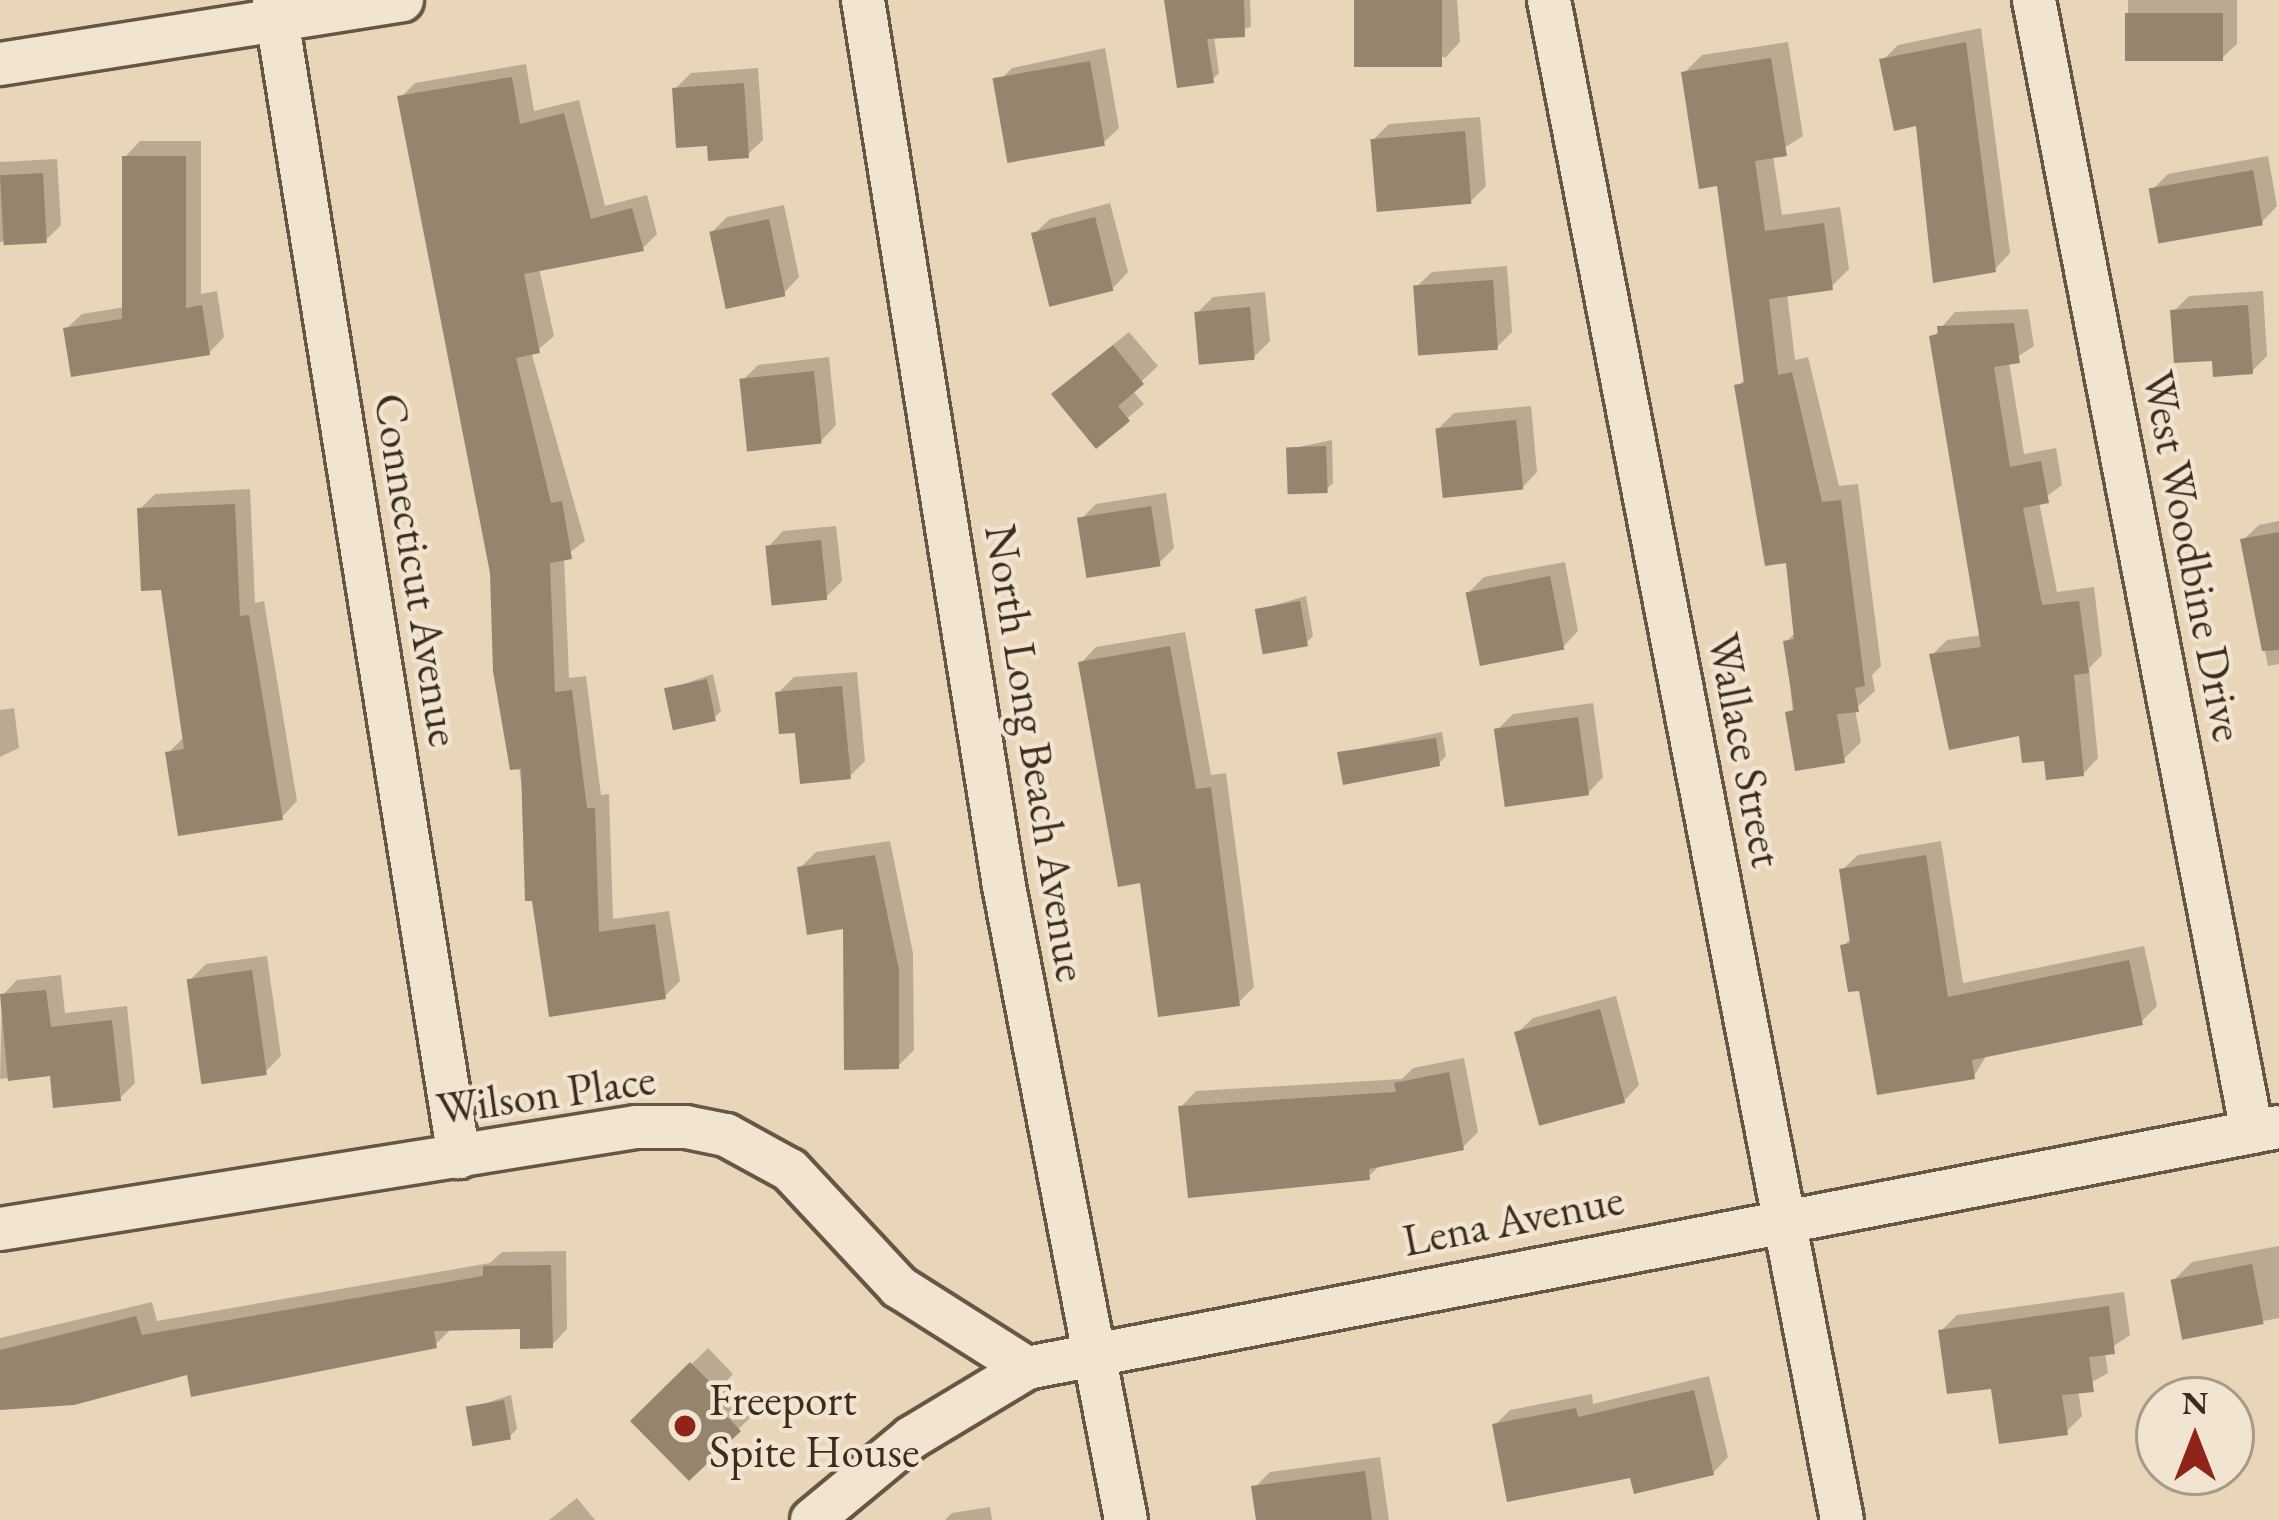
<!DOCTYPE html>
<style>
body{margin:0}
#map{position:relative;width:2279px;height:1520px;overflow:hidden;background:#e9d5b7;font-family:"EB Garamond",serif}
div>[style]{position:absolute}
.shadow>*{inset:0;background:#0003}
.building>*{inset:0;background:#95846e;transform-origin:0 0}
.roads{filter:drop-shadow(3px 0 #665645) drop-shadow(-3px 0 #665645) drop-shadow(0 3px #665645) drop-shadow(0 -3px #665645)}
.minor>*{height:42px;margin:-21px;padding:0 21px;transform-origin:21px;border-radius:21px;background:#f1e4d0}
.dots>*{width:33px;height:33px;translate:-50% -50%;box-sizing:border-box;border:6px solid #f1e4d0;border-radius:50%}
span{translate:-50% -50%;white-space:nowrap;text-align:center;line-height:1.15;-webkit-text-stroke:9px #f1e4d0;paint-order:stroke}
.street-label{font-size:45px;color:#3b2c1f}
.poi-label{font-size:45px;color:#3b2c1f}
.left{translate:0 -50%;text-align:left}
.north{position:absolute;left:2135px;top:1376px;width:120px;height:120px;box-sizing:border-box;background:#f1e4d0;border:3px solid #a89a89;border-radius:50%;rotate:0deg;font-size:33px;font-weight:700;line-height:48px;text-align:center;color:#3b2c1f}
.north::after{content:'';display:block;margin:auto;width:42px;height:54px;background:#8f2418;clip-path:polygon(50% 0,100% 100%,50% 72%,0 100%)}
</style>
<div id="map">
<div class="shadow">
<i style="clip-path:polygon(1211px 0,1250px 0,1251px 27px,1214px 36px,1219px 73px,1212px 80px,1181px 36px)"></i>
<i style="clip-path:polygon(1357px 0,1457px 0,1460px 42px,1445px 58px)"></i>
<i style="clip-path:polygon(2128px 0,2237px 0,2237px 44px,2222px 58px,2128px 58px)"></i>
<i style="clip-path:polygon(1981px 28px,2010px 253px,1995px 269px,1883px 60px,1898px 45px)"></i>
<i style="clip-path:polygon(1788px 42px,1803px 136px,1773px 155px,1782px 215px,1840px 207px,1849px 269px,1831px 287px,1787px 293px,1795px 360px,1808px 357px,1839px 486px,1858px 484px,1881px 666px,1872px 675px,1875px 691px,1855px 709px,1861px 742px,1843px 760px,1798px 767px,1786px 642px,1797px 631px,1789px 560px,1738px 386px,1747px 377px,1720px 183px,1684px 73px,1702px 55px)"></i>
<i style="clip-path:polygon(1105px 48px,1119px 128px,1103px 143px,996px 84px,1012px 68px)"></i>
<i style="clip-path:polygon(526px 64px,534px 111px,579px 100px,605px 206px,647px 195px,657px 234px,643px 248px,539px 268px,554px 336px,532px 355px,585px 541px,564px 557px,569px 678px,586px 676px,601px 795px,609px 794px,613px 919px,669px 911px,680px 981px,665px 996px,552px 1013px,493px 573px,401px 97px,415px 83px)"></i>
<i style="clip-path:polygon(758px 68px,763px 140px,747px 155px,710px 143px,675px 89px,691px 73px)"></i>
<i style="clip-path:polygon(1480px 117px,1486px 186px,1470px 202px,1373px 140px,1389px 124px)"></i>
<i style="clip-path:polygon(140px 141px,201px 141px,201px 294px,217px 291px,224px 337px,209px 353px,66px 329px,82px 314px,125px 307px,125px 157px)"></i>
<i style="clip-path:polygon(2268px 156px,2277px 206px,2262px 222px,2153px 189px,2168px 174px)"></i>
<i style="clip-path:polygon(57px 159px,61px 225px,46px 240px,0 242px,0 162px)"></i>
<i style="clip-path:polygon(1110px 203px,1128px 272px,1113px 288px,1034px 234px,1050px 219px)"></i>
<i style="clip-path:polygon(784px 205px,799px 277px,784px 293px,712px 232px,727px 217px)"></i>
<i style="clip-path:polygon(1507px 266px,1512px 332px,1497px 347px,1416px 287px,1432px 272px)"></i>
<i style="clip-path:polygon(2263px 291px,2267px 356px,2251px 372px,2214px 358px,2174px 311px,2189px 296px)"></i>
<i style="clip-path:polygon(1265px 292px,1270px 341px,1254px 357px,1197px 313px,1213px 297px)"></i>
<i style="clip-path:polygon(2028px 309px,2034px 346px,2009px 362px,2024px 454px,2056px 448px,2062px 485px,2039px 502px,2057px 592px,2094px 587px,2102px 655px,2089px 668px,2098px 758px,2083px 774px,2047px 758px,1932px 655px,1947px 640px,1982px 635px,1933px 337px,1955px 312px)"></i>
<i style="clip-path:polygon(1129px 332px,1158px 366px,1132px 390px,1144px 404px,1096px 445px,1071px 379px)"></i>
<i style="clip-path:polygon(829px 357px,836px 425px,821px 441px,743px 380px,758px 365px)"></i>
<i style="clip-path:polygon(1531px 406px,1537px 472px,1522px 488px,1438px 429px,1454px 413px)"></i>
<i style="clip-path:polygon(1332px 440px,1333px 483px,1326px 490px,1289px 449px)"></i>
<i style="clip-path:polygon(250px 489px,255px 603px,264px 601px,297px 801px,282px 817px,168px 753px,185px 736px,163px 587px,140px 509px,155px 494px)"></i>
<i style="clip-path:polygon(1166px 493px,1174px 548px,1159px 563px,1080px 520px,1096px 504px)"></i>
<i style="clip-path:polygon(2279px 521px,2279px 664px,2268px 666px,2243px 540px,2259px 525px)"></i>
<i style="clip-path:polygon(836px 526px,842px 581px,826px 597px,768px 547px,783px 531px)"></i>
<i style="clip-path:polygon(1565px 562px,1578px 631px,1563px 647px,1469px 592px,1484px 577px)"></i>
<i style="clip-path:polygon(1306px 596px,1313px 636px,1306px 643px,1258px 610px)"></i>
<i style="clip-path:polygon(1185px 632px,1211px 775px,1226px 773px,1254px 987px,1238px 1003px,1142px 880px,1081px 663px,1096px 647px)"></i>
<i style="clip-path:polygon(857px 672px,865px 761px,849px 777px,798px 729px,778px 693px,794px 677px)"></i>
<i style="clip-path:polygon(713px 674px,721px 711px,714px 718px,667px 690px)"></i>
<i style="clip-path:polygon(1593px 703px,1603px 777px,1588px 793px,1497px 730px,1513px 714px)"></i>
<i style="clip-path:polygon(14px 708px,19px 748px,0 757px,0 710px)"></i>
<i style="clip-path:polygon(1442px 732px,1446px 756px,1439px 763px,1340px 753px)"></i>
<i style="clip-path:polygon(890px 841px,913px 953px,914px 1050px,898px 1066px,846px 926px,800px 868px,816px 852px)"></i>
<i style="clip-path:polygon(1941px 841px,1963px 983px,2144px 946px,2157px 1006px,2141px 1022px,1988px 1053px,1974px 1076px,1862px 987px,1843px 946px,1853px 937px,1842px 870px,1858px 855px)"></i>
<i style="clip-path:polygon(267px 956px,281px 1056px,265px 1072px,190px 980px,206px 964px)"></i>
<i style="clip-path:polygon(61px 975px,65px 1013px,127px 1006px,135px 1083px,120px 1098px,53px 1073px,0 1079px,2px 996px,17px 980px)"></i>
<i style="clip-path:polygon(1616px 996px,1639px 1085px,1624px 1101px,1517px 1033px,1533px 1018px)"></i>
<i style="clip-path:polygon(1464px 1058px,1478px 1132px,1463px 1147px,1382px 1163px,1368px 1177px,1181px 1107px,1196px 1091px,1402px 1079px,1413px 1068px)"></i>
<i style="clip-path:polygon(2279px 1246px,2279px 1318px,2185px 1336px,2174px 1280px,2192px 1262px)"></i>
<i style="clip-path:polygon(566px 1251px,567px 1329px,552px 1345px,523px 1326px,451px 1329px,435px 1345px,189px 1371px,0 1409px,0 1338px,152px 1302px,157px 1321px,490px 1263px,502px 1252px)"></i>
<i style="clip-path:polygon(2124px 1292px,2130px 1335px,2105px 1352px,2108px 1373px,2078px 1390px,2082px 1416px,2066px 1432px,1994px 1385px,1941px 1331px,1957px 1315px)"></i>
<i style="clip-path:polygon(708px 1348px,733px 1374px,725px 1383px,754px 1414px,689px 1477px,634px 1421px)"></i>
<i style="clip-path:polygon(1709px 1376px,1728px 1457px,1713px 1473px,1632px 1475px,1495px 1425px,1510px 1410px,1592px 1394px,1593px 1404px)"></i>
<i style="clip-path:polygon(511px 1395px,517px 1429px,510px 1436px,469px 1409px)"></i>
<i style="clip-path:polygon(1380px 1457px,1389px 1520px,1261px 1520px,1255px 1487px,1270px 1472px)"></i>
<i style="clip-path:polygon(577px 1498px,595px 1520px,549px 1520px)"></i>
<i style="clip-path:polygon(990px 1507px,992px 1520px,945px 1520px,952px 1513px)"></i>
</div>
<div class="building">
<i style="clip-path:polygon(1164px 0,1244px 0,1245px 37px,1207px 39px,1214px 83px,1177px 88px)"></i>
<i style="left:1354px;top:0;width:88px;height:67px"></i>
<i style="left:2125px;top:13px;width:98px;height:48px"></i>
<i style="clip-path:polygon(1966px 42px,1996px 272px,1933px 283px,1916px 126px,1894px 131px,1879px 59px)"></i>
<i style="clip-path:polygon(1771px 58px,1787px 156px,1755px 161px,1765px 231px,1824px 223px,1833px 290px,1769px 299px,1778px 375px,1792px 372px,1822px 502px,1841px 500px,1865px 686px,1855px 688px,1859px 712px,1837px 714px,1845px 763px,1795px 771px,1785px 712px,1794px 710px,1783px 641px,1794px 639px,1786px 563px,1765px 566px,1734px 385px,1744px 383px,1717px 186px,1699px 189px,1681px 72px)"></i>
<i style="left:1090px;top:61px;width:86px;height:99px;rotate:80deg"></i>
<i style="clip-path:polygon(512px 77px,520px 124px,564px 113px,591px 219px,632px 208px,644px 251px,524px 274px,540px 353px,516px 358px,551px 503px,562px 501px,572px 559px,550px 563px,555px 692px,572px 690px,587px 808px,595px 808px,599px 932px,655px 924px,666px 999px,549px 1017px,532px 901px,525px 901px,521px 769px,510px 770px,493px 671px,490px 573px,397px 96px)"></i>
<i style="clip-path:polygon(744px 83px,749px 158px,708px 161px,707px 146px,676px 148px,672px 88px)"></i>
<i style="left:1465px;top:131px;width:73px;height:95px;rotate:85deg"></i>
<i style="clip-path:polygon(122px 156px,186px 156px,186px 308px,202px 305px,210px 355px,71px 377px,63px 328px,122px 319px)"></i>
<i style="left:2253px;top:170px;width:56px;height:106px;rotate:80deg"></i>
<i style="left:43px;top:173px;width:70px;height:43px;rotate:87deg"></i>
<i style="left:1095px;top:217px;width:76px;height:66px;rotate:76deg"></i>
<i style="left:769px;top:219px;width:79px;height:61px;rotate:78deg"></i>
<i style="left:1493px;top:280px;width:70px;height:80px;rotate:86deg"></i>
<i style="clip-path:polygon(2248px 305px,2253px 374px,2213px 377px,2212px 361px,2174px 363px,2170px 310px)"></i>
<i style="left:1250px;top:307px;width:53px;height:56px;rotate:85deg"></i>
<i style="clip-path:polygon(2014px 323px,2020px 363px,1994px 367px,2010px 467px,2041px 461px,2049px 503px,2023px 508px,2042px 605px,2079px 601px,2089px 673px,2074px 675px,2084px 776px,2046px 780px,2044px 761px,2022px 763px,2019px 736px,1949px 750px,1929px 654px,1981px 647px,1929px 336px,1938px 334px,1937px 326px)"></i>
<i style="clip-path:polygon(1113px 345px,1144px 384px,1118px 406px,1130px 421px,1096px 449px,1051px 394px)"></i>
<i style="left:814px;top:371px;width:73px;height:75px;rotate:84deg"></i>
<i style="left:1516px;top:420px;width:70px;height:81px;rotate:84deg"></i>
<i style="left:1326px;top:446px;width:47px;height:40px;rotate:88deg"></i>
<i style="clip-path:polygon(235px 504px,240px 616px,249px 615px,283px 820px,178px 836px,165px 752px,184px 749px,161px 590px,141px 591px,137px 508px)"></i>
<i style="left:1151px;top:506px;width:61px;height:75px;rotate:81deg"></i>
<i style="clip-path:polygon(2279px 532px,2279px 650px,2262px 651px,2240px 539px)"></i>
<i style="left:821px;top:540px;width:60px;height:56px;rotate:84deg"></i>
<i style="left:1550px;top:576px;width:75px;height:86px;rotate:79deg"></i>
<i style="left:1300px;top:601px;width:46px;height:46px;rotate:80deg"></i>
<i style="clip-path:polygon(1170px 646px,1196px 789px,1211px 787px,1240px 1006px,1158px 1017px,1140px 883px,1118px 887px,1078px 662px)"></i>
<i style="left:707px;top:679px;width:43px;height:44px;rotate:78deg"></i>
<i style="clip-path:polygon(842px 686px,851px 779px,800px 784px,795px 733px,779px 734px,775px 692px)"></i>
<i style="left:1578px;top:717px;width:79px;height:85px;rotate:82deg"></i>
<i style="clip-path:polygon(1436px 738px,1440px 766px,1343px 785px,1337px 752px)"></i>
<i style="clip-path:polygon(875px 855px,899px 970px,899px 1069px,844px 1070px,843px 929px,807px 935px,797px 867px)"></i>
<i style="clip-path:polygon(1926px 855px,1948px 997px,2129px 960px,2143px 1025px,1972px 1060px,1975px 1079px,1877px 1095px,1859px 991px,1848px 992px,1840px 945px,1850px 943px,1839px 869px)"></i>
<i style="left:252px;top:970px;width:106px;height:66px;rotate:82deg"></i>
<i style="clip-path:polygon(46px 990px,51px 1027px,112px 1020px,121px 1101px,53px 1108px,50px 1076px,8px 1081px,0 994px)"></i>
<i style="left:1600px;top:1009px;width:97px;height:89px;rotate:75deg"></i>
<i style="clip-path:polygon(1449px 1072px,1464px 1150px,1369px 1169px,1370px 1180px,1188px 1198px,1178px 1106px,1396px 1092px,1394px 1083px)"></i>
<i style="left:2252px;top:1264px;width:61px;height:83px;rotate:79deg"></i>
<i style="clip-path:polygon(551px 1265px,553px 1348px,520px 1349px,520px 1329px,434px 1331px,437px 1348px,191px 1397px,187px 1375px,74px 1405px,0 1410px,0 1350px,136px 1316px,142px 1335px,483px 1276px,483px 1266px)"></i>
<i style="clip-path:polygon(2109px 1306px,2115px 1354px,2089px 1357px,2094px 1392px,2062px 1395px,2068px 1435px,1999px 1444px,1991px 1389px,1947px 1394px,1938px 1330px)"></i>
<i style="clip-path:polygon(690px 1362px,720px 1392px,711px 1400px,741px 1431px,689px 1481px,630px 1421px)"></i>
<i style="clip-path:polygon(1694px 1390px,1714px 1475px,1634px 1494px,1630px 1478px,1507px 1502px,1492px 1424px,1576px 1408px,1578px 1417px)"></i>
<i style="left:504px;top:1400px;width:40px;height:39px;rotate:80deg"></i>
<i style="clip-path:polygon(1365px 1471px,1372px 1520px,1256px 1520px,1251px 1486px)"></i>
</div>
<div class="roads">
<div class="minor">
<i style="left:274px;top:0;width:1172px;rotate:80.92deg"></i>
<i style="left:863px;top:0;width:897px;rotate:80.96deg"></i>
<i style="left:1004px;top:886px;width:646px;rotate:79.11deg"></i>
<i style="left:1549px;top:0;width:1548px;rotate:79.09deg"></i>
<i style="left:2034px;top:0;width:1153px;rotate:79.1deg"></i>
<i style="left:0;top:64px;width:407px;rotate:-9deg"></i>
<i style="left:0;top:1229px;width:644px;rotate:-9.11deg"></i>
<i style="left:636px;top:1127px;width:50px"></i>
<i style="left:686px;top:1127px;width:41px;rotate:11.3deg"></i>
<i style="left:726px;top:1135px;width:73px;rotate:28.7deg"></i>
<i style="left:790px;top:1170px;width:160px;rotate:47deg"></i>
<i style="left:899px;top:1287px;width:151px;rotate:32.3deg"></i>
<i style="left:812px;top:1520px;width:129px;rotate:-39.6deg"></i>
<i style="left:911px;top:1438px;width:135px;rotate:-31.1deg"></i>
<i style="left:1027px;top:1368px;width:1275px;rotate:-10.9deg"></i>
</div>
</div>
<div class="dots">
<i style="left:685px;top:1426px;background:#8f2418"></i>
</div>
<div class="street-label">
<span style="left:2193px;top:556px;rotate:79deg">West Woodbine Drive</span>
<span style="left:417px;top:570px;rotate:81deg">Connecticut Avenue</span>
<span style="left:1745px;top:750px;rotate:79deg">Wallace Street</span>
<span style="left:1036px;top:753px;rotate:81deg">North Long Beach Avenue</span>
<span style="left:546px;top:1094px;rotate:-8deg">Wilson Place</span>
<span style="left:1513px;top:1220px;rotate:-11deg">Lena Avenue</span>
</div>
<div class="poi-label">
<span class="left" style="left:709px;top:1426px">Freeport<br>Spite House</span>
</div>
<div class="north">N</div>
</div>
